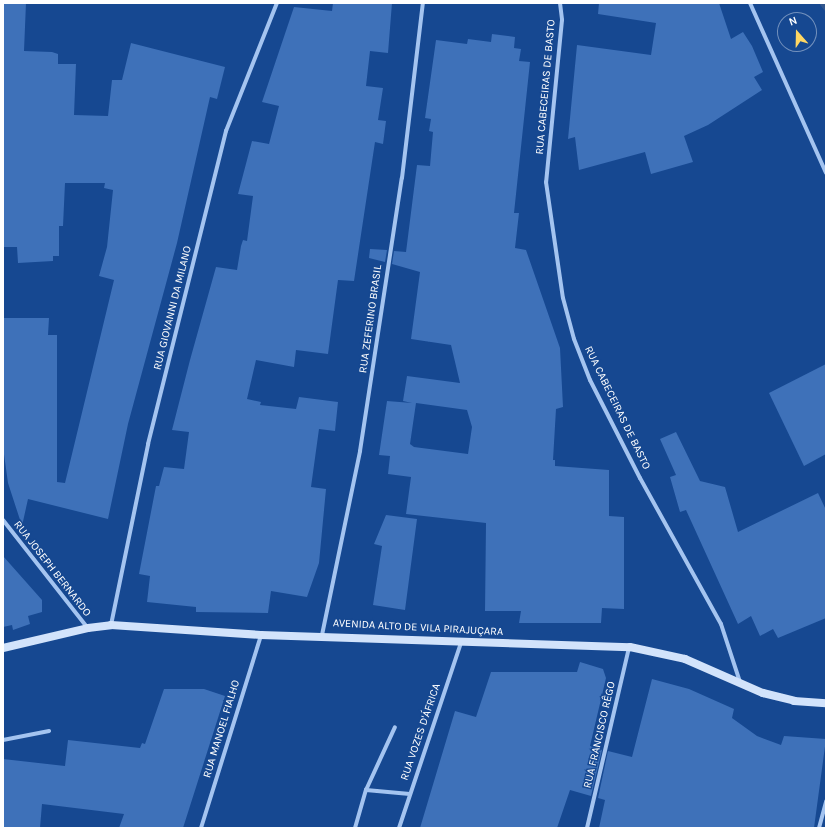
<!DOCTYPE html>
<meta charset="utf-8">
<style>
body{margin:0}
#map{position:relative;width:829px;height:831px;overflow:hidden;background:#164891;font-family:Karla,sans-serif}
div>[style]{position:absolute}
.stream>*{height:7px;margin:-3.5px;padding:0 3.5px;transform-origin:3.5px;border-radius:3.5px;background:#32568c}
.building>*{inset:0;background:#3e71b9}
.street>*{height:4px;margin:-2px;padding:0 2px;transform-origin:2px;border-radius:2px;background:#a4c4f0}
.secondary>*{height:8px;margin:-4px;padding:0 4px;transform-origin:4px;border-radius:4px;background:#d2e3fb}
span{translate:-50% -50%;white-space:nowrap;text-align:center;line-height:1.15;-webkit-text-stroke:3px #164891;paint-order:stroke}
.street-label{font-size:11px;color:#fff}
.frame{position:absolute;inset:0;border:4px solid #fff;pointer-events:none}
.north{position:absolute;left:777px;top:12px;width:40px;height:40px;box-sizing:border-box;background:#164891;border:1px solid #7391bd;border-radius:50%;rotate:340deg;font-size:11px;font-weight:700;line-height:16px;text-align:center;color:#fff}
.north::after{content:'';display:block;margin:auto;width:14px;height:18px;background:#ffd763;clip-path:polygon(50% 0,100% 100%,50% 72%,0 100%)}
</style>
<div id="map">
<div class="stream">
<i style="left:823px;top:3px;width:5px;rotate:53deg"></i>
</div>
<div class="building">
<i style="clip-path:polygon(3px 3px,26px 3px,24px 51px,52px 52px,58px 54px,58px 64px,76px 64px,74px 115px,108px 116px,112px 80px,122px 80px,131px 43px,225px 67px,217px 99px,210px 97px,177px 243px,128px 424px,108px 519px,28px 499px,22px 526px,8px 483px,3px 447px,3px 318px,49px 318px,48px 335px,57px 335px,57px 482px,65px 483px,114px 280px,99px 276px,107px 247px,113px 190px,104px 188px,105px 183px,65px 183px,63px 226px,59px 226px,59px 256px,53px 256px,53px 261px,18px 263px,17px 247px,3px 247px)"></i>
<i style="clip-path:polygon(333px 3px,392px 3px,388px 53px,370px 51px,366px 86px,383px 88px,378px 120px,386px 121px,383px 144px,375px 142px,354px 281px,338px 280px,328px 354px,296px 350px,294px 367px,256px 360px,247px 399px,261px 402px,260px 405px,296px 409px,299px 397px,338px 402px,335px 431px,319px 429px,311px 487px,326px 489px,319px 563px,307px 597px,271px 591px,268px 613px,196px 612px,196px 607px,147px 602px,150px 576px,139px 574px,156px 486px,159px 486px,164px 467px,184px 469px,189px 432px,172px 430px,190px 360px,216px 267px,237px 270px,241px 246px,243px 240px,247px 241px,253px 196px,238px 194px,252px 141px,269px 144px,279px 106px,262px 102px,294px 7px,332px 11px)"></i>
<i style="clip-path:polygon(599px 3px,719px 3px,731px 39px,743px 32px,752px 46px,763px 72px,754px 77px,762px 90px,708px 125px,684px 136px,693px 162px,651px 174px,645px 152px,579px 170px,575px 137px,568px 139px,577px 45px,651px 55px,656px 23px,598px 14px)"></i>
<i style="clip-path:polygon(evenodd,492px 34px,515px 37px,514px 48px,521px 49px,519px 61px,530px 62px,514px 213px,519px 213px,515px 248px,526px 250px,560px 348px,563px 407px,556px 409px,553px 460px,555px 460px,555px 466px,609px 470px,609px 516px,624px 517px,624px 609px,602px 608px,601px 623px,519px 623px,521px 611px,485px 611px,486px 523px,406px 514px,411px 477px,388px 474px,390px 456px,379px 455px,387px 401px,412px 403px,403px 401px,407px 376px,460px 383px,451px 345px,411px 339px,420px 272px,392px 264px,394px 251px,406px 252px,417px 165px,430px 166px,433px 132px,429px 131px,431px 119px,425px 118px,436px 40px,467px 44px,468px 39px,491px 42px,492px 34px,416px 403px,467px 410px,472px 427px,468px 454px,414px 447px,410px 444px,416px 403px)"></i>
<i style="clip-path:polygon(370px 249px,387px 250px,385px 262px,369px 258px)"></i>
<i style="clip-path:polygon(826px 364px,826px 454px,804px 466px,769px 393px)"></i>
<i style="clip-path:polygon(676px 432px,700px 481px,725px 487px,738px 532px,818px 493px,826px 510px,826px 618px,778px 638px,773px 629px,760px 636px,751px 616px,738px 624px,686px 510px,680px 512px,670px 477px,676px 475px,660px 439px)"></i>
<i style="clip-path:polygon(386px 515px,417px 519px,405px 610px,373px 605px,382px 546px,374px 544px)"></i>
<i style="clip-path:polygon(3px 556px,42px 600px,42px 612px,28px 616px,30px 624px,13px 630px,12px 625px,3px 627px)"></i>
<i style="clip-path:polygon(580px 662px,603px 669px,606px 678px,590px 746px,602px 750px,591px 796px,570px 790px,557px 828px,420px 828px,455px 711px,476px 717px,491px 672px,577px 672px)"></i>
<i style="clip-path:polygon(652px 679px,689px 689px,734px 709px,732px 718px,757px 736px,781px 745px,784px 736px,826px 739px,814px 828px,599px 828px,605px 800px,598px 798px,608px 751px,632px 757px)"></i>
<i style="clip-path:polygon(164px 689px,204px 689px,225px 696px,183px 828px,119px 828px,124px 814px,42px 804px,40px 828px,3px 827px,3px 759px,65px 766px,68px 740px,140px 748px,142px 743px,145px 744px)"></i>
</div>
<div class="street">
<i style="left:560px;top:3px;width:17px;rotate:83deg"></i>
<i style="left:562px;top:20px;width:163px;rotate:95.6deg"></i>
<i style="left:546px;top:182px;width:117px;rotate:81.7deg"></i>
<i style="left:563px;top:298px;width:42px;rotate:75deg"></i>
<i style="left:574px;top:339px;width:44px;rotate:68.7deg"></i>
<i style="left:590px;top:380px;width:110px;rotate:63deg"></i>
<i style="left:640px;top:478px;width:167px;rotate:61deg"></i>
<i style="left:721px;top:624px;width:61px;rotate:71.9deg"></i>
<i style="left:750px;top:3px;width:186px;rotate:65.9deg"></i>
<i style="left:3px;top:520px;width:136px;rotate:51.9deg"></i>
<i style="left:111px;top:625px;width:185px;rotate:-78.4deg"></i>
<i style="left:148px;top:444px;width:323px;rotate:-76deg"></i>
<i style="left:226px;top:131px;width:138px;rotate:-68.3deg"></i>
<i style="left:322px;top:635px;width:188px;rotate:-78.3deg"></i>
<i style="left:360px;top:451px;width:276px;rotate:-81.3deg"></i>
<i style="left:402px;top:178px;width:176px;rotate:-83.2deg"></i>
<i style="left:3px;top:740px;width:47px;rotate:-11.1deg"></i>
<i style="left:366px;top:790px;width:44px;rotate:5.2deg"></i>
<i style="left:201px;top:828px;width:202px;rotate:-72.7deg"></i>
<i style="left:355px;top:828px;width:40px;rotate:-74deg"></i>
<i style="left:366px;top:790px;width:69px;rotate:-65.3deg"></i>
<i style="left:399px;top:828px;width:195px;rotate:-71.5deg"></i>
<i style="left:587px;top:828px;width:186px;rotate:-76.9deg"></i>
<i style="left:819px;top:828px;width:28px;rotate:-75deg"></i>
</div>
<div class="secondary">
<i style="left:3px;top:648px;width:87px;rotate:-13.2deg"></i>
<i style="left:88px;top:628px;width:23px;rotate:-7deg"></i>
<i style="left:111px;top:625px;width:150px;rotate:3.8deg"></i>
<i style="left:261px;top:635px;width:369px;rotate:1.9deg"></i>
<i style="left:630px;top:647px;width:56px;rotate:12.3deg"></i>
<i style="left:685px;top:659px;width:85px;rotate:23.6deg"></i>
<i style="left:763px;top:693px;width:32px;rotate:14deg"></i>
<i style="left:794px;top:701px;width:32px;rotate:4deg"></i>
</div>
<div class="street-label">
<span style="left:546px;top:87px;rotate:-85deg">RUA CABECEIRAS DE BASTO</span>
<span style="left:173px;top:308px;rotate:-76deg">RUA GIOVANNI DA MILANO</span>
<span style="left:371px;top:319px;rotate:-82deg">RUA ZEFERINO BRASIL</span>
<span style="left:617px;top:408px;rotate:64deg">RUA CABECEIRAS DE BASTO</span>
<span style="left:52px;top:569px;rotate:52deg">RUA JOSEPH BERNARDO</span>
<span style="left:418px;top:628px;rotate:3deg">AVENIDA ALTO DE VILA PIRAJUÇARA</span>
<span style="left:222px;top:729px;rotate:-73deg">RUA MANOEL FIALHO</span>
<span style="left:421px;top:732px;rotate:-71deg">RUA VOZES D'ÁFRICA</span>
<span style="left:600px;top:735px;rotate:-77deg">RUA FRANCISCO RÊGO</span>
</div>
<div class="frame"></div>
<div class="north">N</div>
</div>
